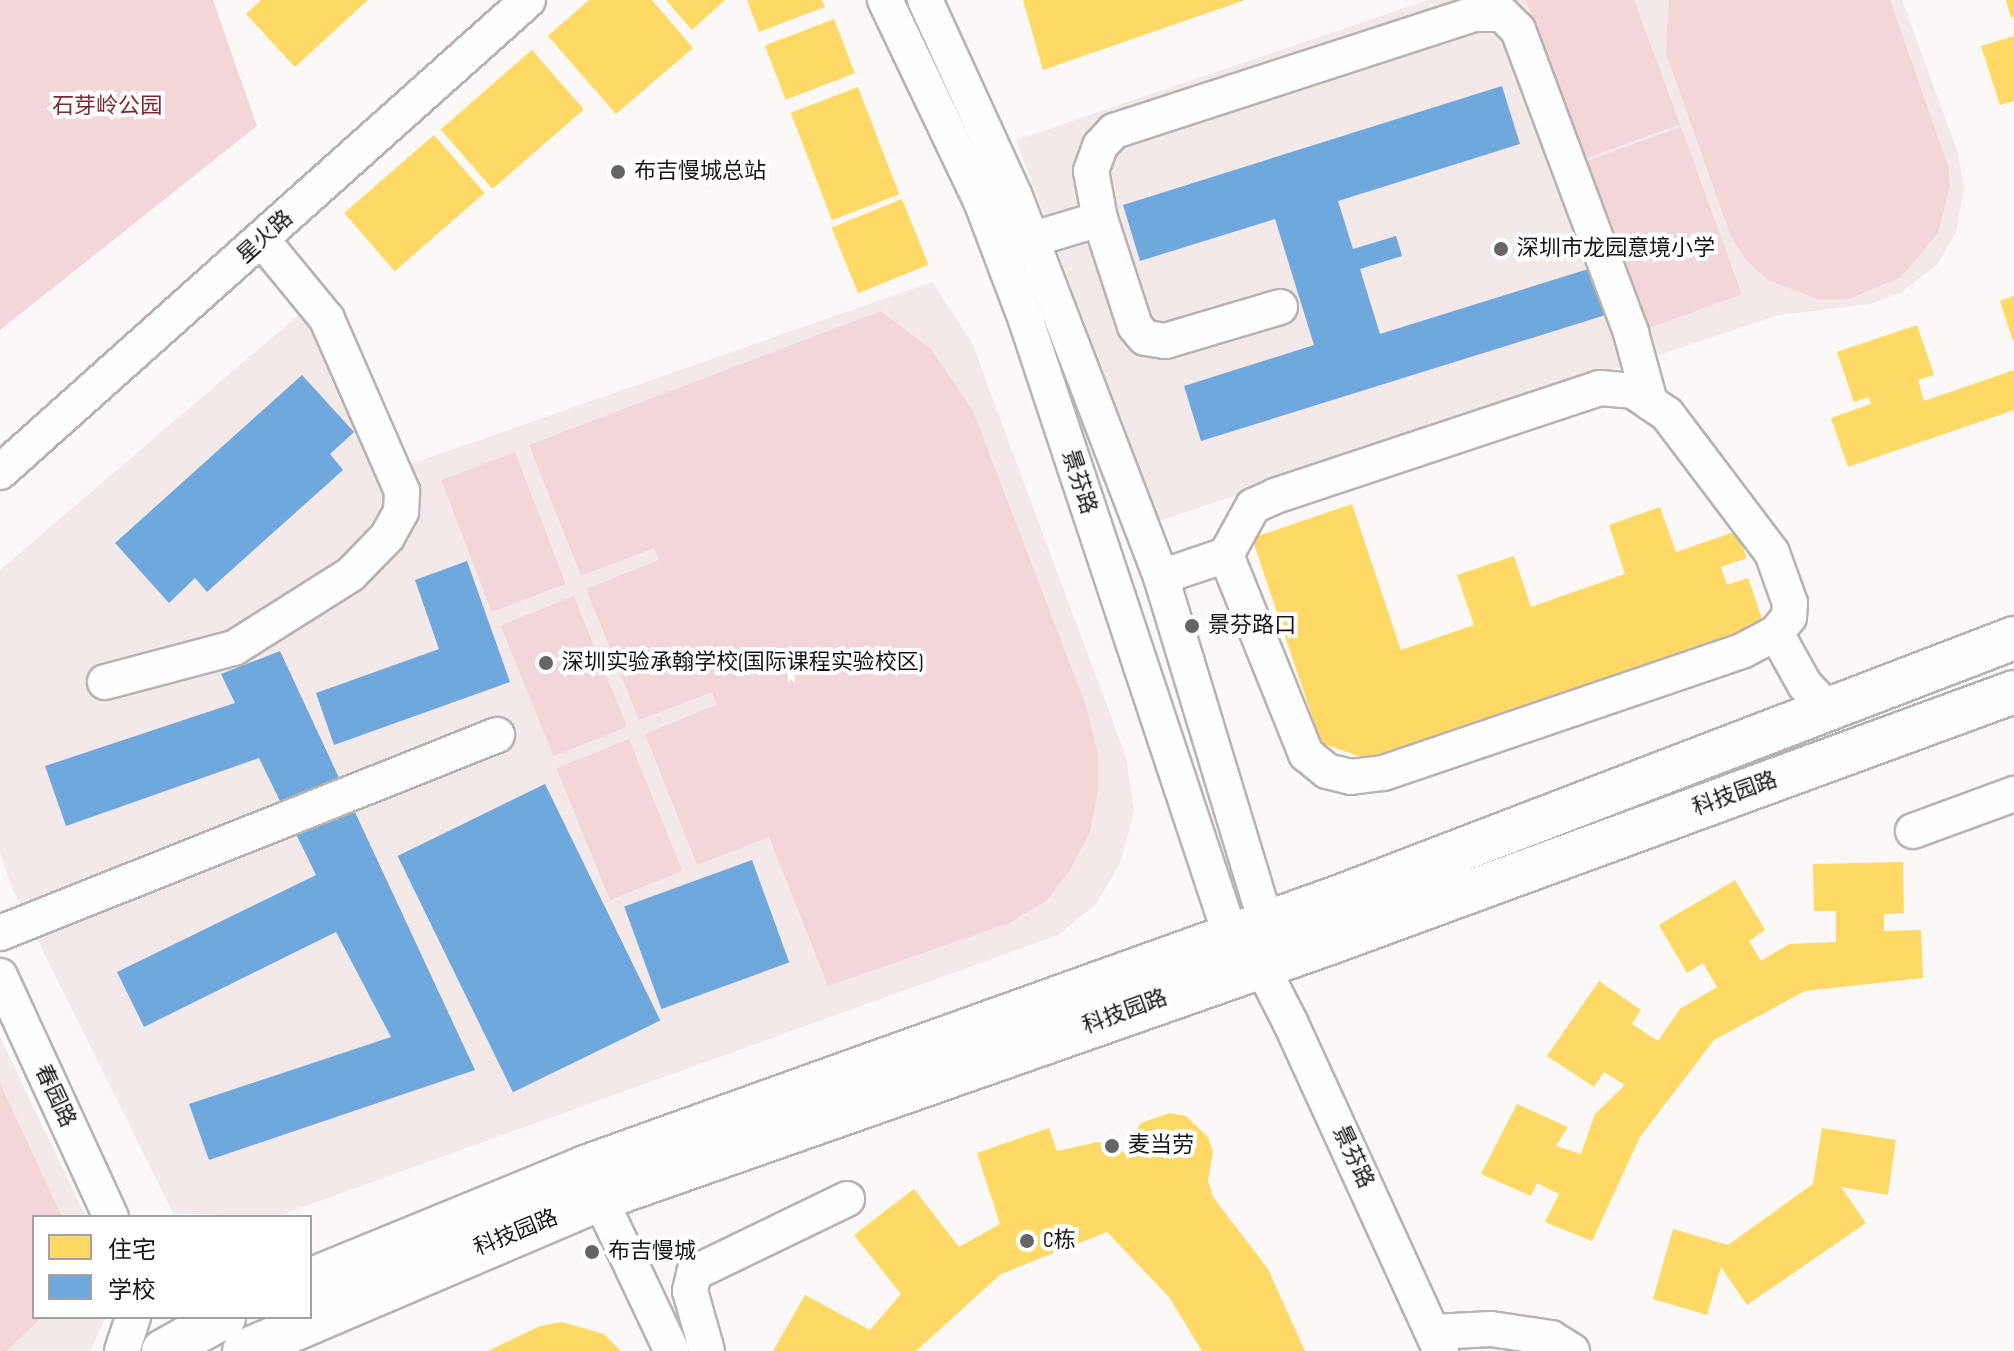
<!DOCTYPE html>
<meta charset="utf-8">
<style>
body{margin:0}
#map{position:relative;width:2014px;height:1351px;overflow:hidden;background:#fcf8f8;font-family:"Sofia Sans Condensed","Noto Sans SC",sans-serif}
div>[style]{position:absolute}
.built>*{inset:0;background:#f4e9e9}
.green>*{inset:0;background:#f3d6d7;transform-origin:0 0}
.homes>*{inset:0;background:#ffd966;transform-origin:0 0}
.schools>*{inset:0;background:#6fa8dc;transform-origin:0 0}
.roads{filter:drop-shadow(2px 0 #b7b3b3) drop-shadow(-2px 0 #b7b3b3) drop-shadow(0 2px #b7b3b3) drop-shadow(0 -2px #b7b3b3)}
.minor>*{height:34px;margin:-17px;padding:0 17px;transform-origin:17px;border-radius:17px;background:#fffefe}
.major>*{height:42px;margin:-21px;padding:0 21px;transform-origin:21px;border-radius:21px;background:#fffefe}
.dots>*{width:22px;height:22px;translate:-50% -50%;box-sizing:border-box;border:4px solid #fff;border-radius:50%}
span{translate:-50% -50%;white-space:nowrap;text-align:center;line-height:1.15;-webkit-text-stroke:8px #fff;paint-order:stroke}
.park-label{font-size:22px;color:#7f2532}
.poi-label{font-size:22px;color:#191515}
.left{translate:0 -50%;text-align:left}
.street-label{font-size:22px;color:#191515}
.legend{position:absolute;left:32px;top:1215px;width:280px;height:104px;box-sizing:border-box;background:#fff;border:2px solid #a3a1a1;margin:0;padding:10px 14px;list-style:none;font-size:24px;color:#191515}
.legend li{display:flex;align-items:center;gap:16px;height:40px}
.legend b{width:40px;border:2px solid #a3a1a1}
</style>
<div id="map">
<div class="built">
<i style="clip-path:polygon(1428px 0,1902px 0,1957px 150px,1964px 187px,1956px 232px,1937px 265px,1900px 293px,1870px 304px,1779px 315px,1159px 521px,1016px 140px)"></i>
<i style="clip-path:polygon(932px 282px,972px 343px,1126px 757px,1134px 811px,1120px 864px,1095px 905px,1058px 935px,275px 1217px,173px 1213px,12px 888px,0 852px,0 570px,322px 295px,355px 334px,408px 465px)"></i>
<i style="clip-path:polygon(0 1037px,86px 1217px,34px 1217px,34px 1317px,106px 1317px,90px 1351px,0 1351px)"></i>
</div>
<div class="green">
<i style="clip-path:polygon(0 0,213px 0,257px 126px,0 330px)"></i>
<i style="clip-path:polygon(1526px 0,1634px 0,1680px 124px,1584px 159px)"></i>
<i style="clip-path:polygon(1669px 0,1890px 0,1948px 166px,1950px 186px,1938px 233px,1901px 277px,1849px 299px,1820px 300px,1768px 280px,1747px 261px,1731px 237px,1666px 53px)"></i>
<i style="left:1681px;top:127px;width:178px;height:101px;rotate:70deg"></i>
<i style="clip-path:polygon(881px 311px,931px 349px,973px 411px,1086px 706px,1098px 754px,1098px 791px,1090px 832px,1070px 870px,1046px 901px,1009px 923px,828px 986px,769px 837px,697px 865px,645px 734px,716px 705px,712px 692px,639px 720px,586px 589px,659px 560px,654px 548px,581px 576px,529px 445px)"></i>
<i style="left:515px;top:452px;width:141px;height:79px;rotate:69deg"></i>
<i style="left:574px;top:596px;width:141px;height:79px;rotate:68deg"></i>
<i style="left:629px;top:739px;width:142px;height:78px;rotate:68deg"></i>
<i style="clip-path:polygon(0 1083px,62px 1217px,34px 1217px,34px 1317px,42px 1317px,6px 1351px,0 1351px)"></i>
</div>
<div class="homes">
<i style="clip-path:polygon(261px 0,368px 0,295px 67px,246px 14px)"></i>
<i style="clip-path:polygon(589px 0,652px 0,693px 48px,616px 114px,548px 36px)"></i>
<i style="clip-path:polygon(666px 0,725px 0,692px 30px)"></i>
<i style="clip-path:polygon(747px 0,822px 0,825px 7px,759px 32px)"></i>
<i style="clip-path:polygon(1023px 0,1245px 0,1043px 70px)"></i>
<i style="clip-path:polygon(2006px 0,2014px 0,2014px 17px,2011px 18px)"></i>
<i style="left:834px;top:19px;width:58px;height:74px;rotate:69deg"></i>
<i style="clip-path:polygon(2014px 36px,2014px 101px,2000px 105px,1981px 46px)"></i>
<i style="left:532px;top:50px;width:79px;height:121px;rotate:49deg"></i>
<i style="left:858px;top:87px;width:115px;height:72px;rotate:69deg"></i>
<i style="left:434px;top:135px;width:77px;height:119px;rotate:49deg"></i>
<i style="left:902px;top:199px;width:71px;height:76px;rotate:68deg"></i>
<i style="clip-path:polygon(2014px 296px,2014px 341px,2013px 341px,2000px 301px)"></i>
<i style="clip-path:polygon(1917px 325px,1934px 375px,1918px 380px,1924px 401px,2014px 370px,2014px 410px,1848px 467px,1831px 418px,1871px 404px,1869px 397px,1854px 402px,1837px 352px)"></i>
<i style="clip-path:polygon(1352px 504px,1401px 650px,1474px 625px,1457px 575px,1514px 556px,1531px 607px,1625px 574px,1609px 525px,1660px 507px,1676px 552px,1737px 531px,1747px 558px,1721px 567px,1727px 585px,1748px 578px,1767px 633px,1381px 764px,1321px 743px,1252px 538px)"></i>
<i style="clip-path:polygon(1903px 862px,1904px 913px,1884px 914px,1884px 931px,1921px 930px,1923px 978px,1805px 991px,1714px 1040px,1640px 1137px,1592px 1241px,1545px 1222px,1559px 1194px,1537px 1183px,1531px 1196px,1481px 1174px,1517px 1104px,1568px 1127px,1556px 1146px,1581px 1154px,1595px 1114px,1625px 1085px,1604px 1072px,1594px 1087px,1547px 1056px,1599px 981px,1641px 1010px,1632px 1024px,1658px 1041px,1680px 1009px,1717px 987px,1703px 963px,1687px 973px,1659px 925px,1735px 880px,1765px 930px,1749px 941px,1761px 961px,1789px 944px,1836px 942px,1836px 911px,1814px 911px,1813px 864px)"></i>
<i style="clip-path:polygon(1170px 1113px,1186px 1116px,1208px 1137px,1213px 1152px,1208px 1181px,1213px 1197px,1268px 1269px,1305px 1351px,1202px 1351px,1169px 1297px,1107px 1232px,1001px 1274px,916px 1351px,773px 1351px,805px 1295px,870px 1330px,901px 1294px,854px 1235px,914px 1189px,959px 1247px,1000px 1224px,977px 1153px,1049px 1128px,1057px 1151px,1098px 1142px,1124px 1147px,1141px 1123px)"></i>
<i style="clip-path:polygon(1822px 1128px,1896px 1140px,1888px 1195px,1841px 1187px,1866px 1223px,1747px 1305px,1721px 1267px,1707px 1315px,1653px 1299px,1673px 1229px,1728px 1245px,1813px 1184px)"></i>
<i style="clip-path:polygon(562px 1322px,604px 1334px,621px 1351px,488px 1351px,540px 1326px)"></i>
</div>
<div class="schools">
<i style="clip-path:polygon(1502px 86px,1520px 144px,1338px 201px,1353px 249px,1396px 236px,1402px 256px,1360px 269px,1380px 334px,1598px 266px,1612px 313px,1201px 441px,1184px 386px,1314px 345px,1275px 219px,1140px 261px,1123px 205px)"></i>
<i style="clip-path:polygon(302px 375px,354px 432px,330px 454px,343px 470px,207px 592px,195px 578px,169px 603px,115px 543px)"></i>
<i style="clip-path:polygon(467px 561px,510px 682px,334px 745px,316px 693px,439px 649px,415px 580px)"></i>
<i style="clip-path:polygon(280px 651px,475px 1070px,209px 1160px,189px 1104px,391px 1037px,336px 932px,144px 1027px,117px 972px,316px 875px,259px 758px,66px 826px,45px 766px,235px 703px,221px 674px)"></i>
<i style="left:545px;top:784px;width:263px;height:164px;rotate:64deg"></i>
<i style="left:752px;top:860px;width:109px;height:136px;rotate:70deg"></i>
</div>
<div class="roads">
<div class="minor">
<i style="left:885px;top:0;width:223px;rotate:64.5deg"></i>
<i style="left:981px;top:201px;width:130px;rotate:69.3deg"></i>
<i style="left:1027px;top:323px;width:644px;rotate:71.62deg"></i>
<i style="left:1230px;top:934px;width:44px;rotate:45deg"></i>
<i style="left:1261px;top:965px;width:66px;rotate:63deg"></i>
<i style="left:1291px;top:1024px;width:360px;rotate:65.4deg"></i>
<i style="left:925px;top:0;width:213px;rotate:65.4deg"></i>
<i style="left:1014px;top:194px;width:410px;rotate:69deg"></i>
<i style="left:1161px;top:577px;width:361px;rotate:73.1deg"></i>
<i style="left:1266px;top:922px;width:27px;rotate:96deg"></i>
<i style="left:1030px;top:240px;width:73px;rotate:-16.7deg"></i>
<i style="left:1280px;top:307px;width:120px;rotate:163.5deg"></i>
<i style="left:1165px;top:341px;width:20px;rotate:-171deg"></i>
<i style="left:1145px;top:338px;width:16px;rotate:-130deg"></i>
<i style="left:1135px;top:326px;width:113px;rotate:-108.1deg"></i>
<i style="left:1100px;top:219px;width:49px;rotate:-100.6deg"></i>
<i style="left:1091px;top:171px;width:27px;rotate:-70deg"></i>
<i style="left:1100px;top:146px;width:21px;rotate:-47deg"></i>
<i style="left:1114px;top:131px;width:379px;rotate:-18deg"></i>
<i style="left:1475px;top:14px;width:27px"></i>
<i style="left:1502px;top:14px;width:23px;rotate:45deg"></i>
<i style="left:1518px;top:30px;width:323px;rotate:69.5deg"></i>
<i style="left:1631px;top:333px;width:72px;rotate:74.6deg"></i>
<i style="left:0;top:472px;width:708px;rotate:-41.79deg"></i>
<i style="left:1161px;top:577px;width:69px;rotate:-18.7deg"></i>
<i style="left:1226px;top:555px;width:56px;rotate:-61.1deg"></i>
<i style="left:1253px;top:506px;width:24px;rotate:-24deg"></i>
<i style="left:1275px;top:496px;width:342px;rotate:-18.4deg"></i>
<i style="left:1600px;top:388px;width:33px;rotate:5deg"></i>
<i style="left:1633px;top:391px;width:41px;rotate:34.1deg"></i>
<i style="left:1667px;top:414px;width:174px;rotate:52.9deg"></i>
<i style="left:1772px;top:553px;width:53px;rotate:70.2deg"></i>
<i style="left:1790px;top:603px;width:14px;rotate:94deg"></i>
<i style="left:1789px;top:617px;width:21px;rotate:129deg"></i>
<i style="left:1776px;top:633px;width:38px;rotate:152deg"></i>
<i style="left:1742px;top:651px;width:379px;rotate:161.2deg"></i>
<i style="left:1383px;top:773px;width:32px;rotate:173deg"></i>
<i style="left:1351px;top:777px;width:25px;rotate:-166deg"></i>
<i style="left:1327px;top:771px;width:27px;rotate:-141deg"></i>
<i style="left:1306px;top:754px;width:214px;rotate:-111.9deg"></i>
<i style="left:1776px;top:633px;width:60px;rotate:60.9deg"></i>
<i style="left:1805px;top:685px;width:37px;rotate:46deg"></i>
<i style="left:105px;top:682px;width:133px;rotate:-14.8deg"></i>
<i style="left:234px;top:648px;width:138px;rotate:-32.3deg"></i>
<i style="left:351px;top:574px;width:52px;rotate:-45.8deg"></i>
<i style="left:387px;top:537px;width:29px;rotate:-61deg"></i>
<i style="left:401px;top:512px;width:21px;rotate:-87deg"></i>
<i style="left:402px;top:491px;width:188px;rotate:-113.6deg"></i>
<i style="left:327px;top:319px;width:102px;rotate:-129.4deg"></i>
<i style="left:1913px;top:831px;width:108px;rotate:-20.1deg"></i>
<i style="left:0;top:933px;width:535px;rotate:-21.72deg"></i>
<i style="left:0;top:976px;width:265px;rotate:65.3deg"></i>
<i style="left:600px;top:1199px;width:168px;rotate:64.7deg"></i>
<i style="left:1434px;top:1332px;width:57px;rotate:-3deg"></i>
<i style="left:1491px;top:1329px;width:61px;rotate:8.5deg"></i>
<i style="left:1551px;top:1338px;width:25px;rotate:32deg"></i>
<i style="left:122px;top:1351px;width:36px;rotate:-72deg"></i>
<i style="left:707px;top:1351px;width:62px;rotate:-105.8deg"></i>
<i style="left:690px;top:1291px;width:18px;rotate:-77deg"></i>
<i style="left:694px;top:1273px;width:170px;rotate:-25.8deg"></i>
</div>
<div class="major">
<i style="left:310px;top:1280px;width:297px;rotate:-22.3deg"></i>
<i style="left:585px;top:1167px;width:803px;rotate:-19.72deg"></i>
<i style="left:1341px;top:896px;width:721px;rotate:-20.97deg"></i>
<i style="left:163px;top:1351px;width:70px;rotate:-29.1deg"></i>
<i style="left:244px;top:1351px;width:387px;rotate:-23.1deg"></i>
<i style="left:600px;top:1199px;width:770px;rotate:-19.33deg"></i>
<i style="left:1327px;top:944px;width:732px;rotate:-20.14deg"></i>
</div>
</div>
<div class="dots">
<i style="left:618px;top:172px;background:#686464"></i>
<i style="left:1501px;top:249px;background:#686464"></i>
<i style="left:1192px;top:626px;background:#686464"></i>
<i style="left:546px;top:663px;background:#686464"></i>
<i style="left:1112px;top:1146px;background:#686464"></i>
<i style="left:1027px;top:1241px;background:#686464"></i>
<i style="left:592px;top:1252px;background:#686464"></i>
</div>
<div class="park-label">
<span style="left:107px;top:107px">石芽岭公园</span>
</div>
<div class="poi-label">
<span class="left" style="left:634px;top:172px">布吉慢城总站</span>
<span class="left" style="left:1517px;top:249px">深圳市龙园意境小学</span>
<span class="left" style="left:1208px;top:626px">景芬路口</span>
<span class="left" style="left:562px;top:663px">深圳实验承翰学校(国际课程实验校区)</span>
<span class="left" style="left:1128px;top:1146px">麦当劳</span>
<span class="left" style="left:1043px;top:1241px">C栋</span>
<span class="left" style="left:608px;top:1252px">布吉慢城</span>
</div>
<div class="street-label">
<span style="left:265px;top:237px;rotate:-42deg">星火路</span>
<span style="left:1079px;top:482px;rotate:72deg">景芬路</span>
<span style="left:1735px;top:794px;rotate:-20deg">科技园路</span>
<span style="left:1125px;top:1012px;rotate:-20deg">科技园路</span>
<span style="left:55px;top:1096px;rotate:65deg">春园路</span>
<span style="left:1353px;top:1157px;rotate:65deg">景芬路</span>
<span style="left:516px;top:1233px;rotate:-22deg">科技园路</span>
</div>
<ul class="legend">
<li><b style="height:22px;background:#ffd966"></b>住宅</li>
<li><b style="height:22px;background:#6fa8dc"></b>学校</li>
</ul>
</div>
